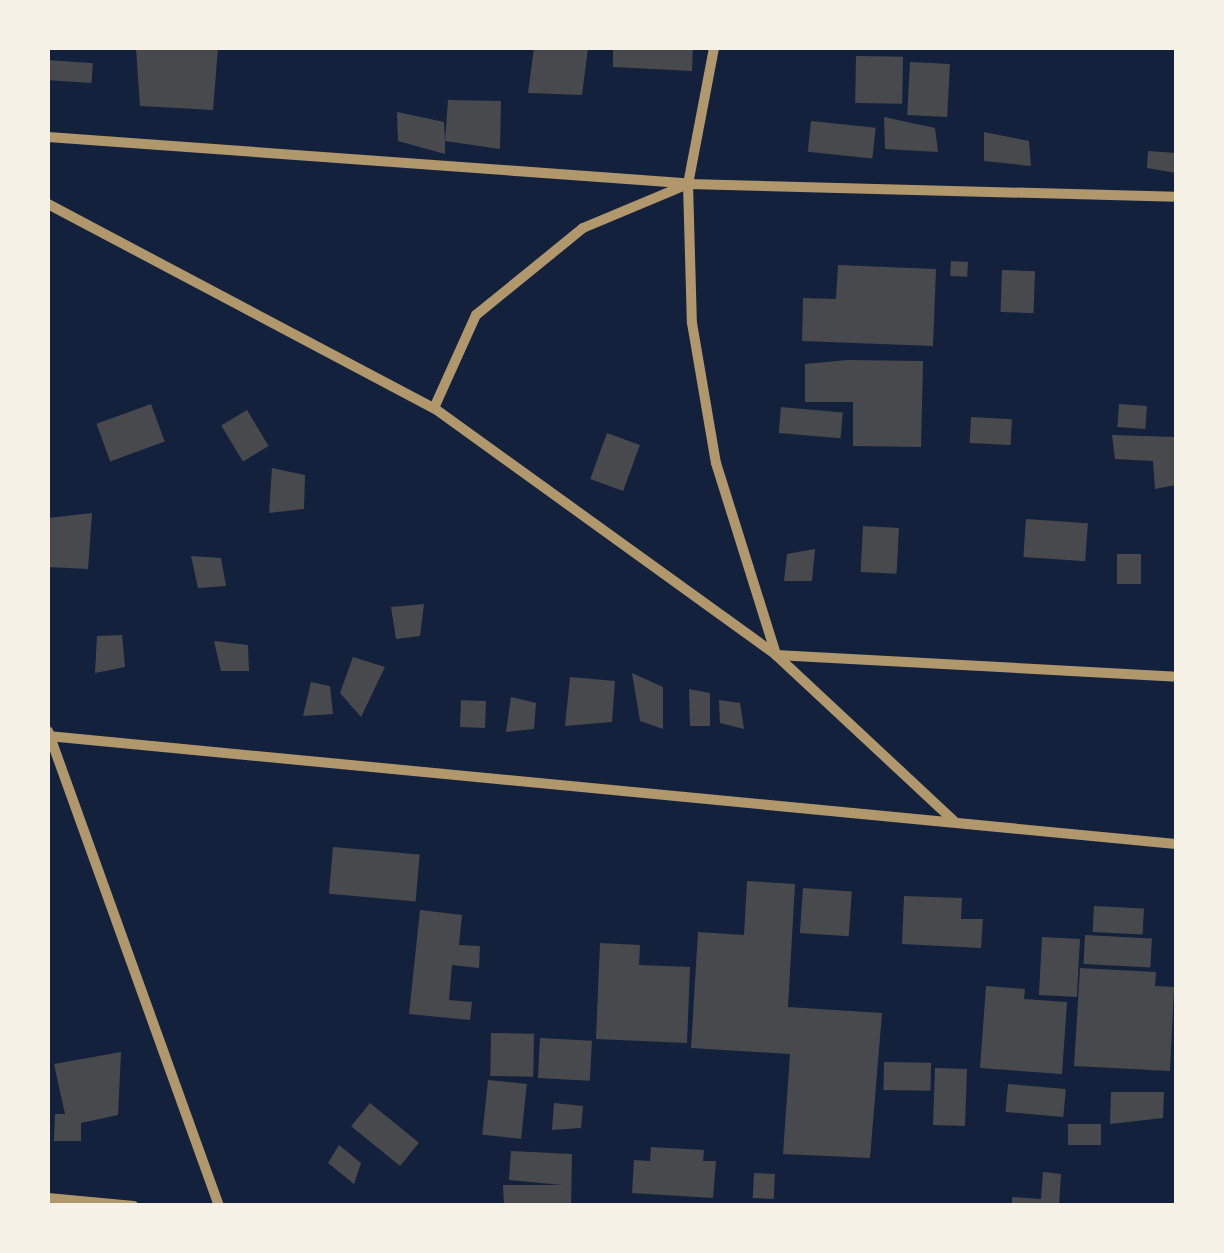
<!DOCTYPE html>
<style>
body{margin:0}
#map{position:relative;width:1224px;height:1253px;overflow:hidden;background:#14213d;font-family:"Titillium Web",sans-serif}
div>[style]{position:absolute}
.building>*{inset:0;background:#48494c;transform-origin:0 0}
.minor>*{height:10px;margin:-5px;padding:0 5px;transform-origin:5px;border-radius:5px;background:#b1986c}
span{translate:-50% -50%;white-space:nowrap;text-align:center;line-height:1.15;-webkit-text-stroke:8px #f6f1e7;paint-order:stroke}
.frame{position:absolute;inset:0;border:50px solid #f6f1e7;pointer-events:none}
</style>
<div id="map">
<div class="building">
<i style="clip-path:polygon(136px 48px,218px 48px,213px 110px,140px 106px)"></i>
<i style="clip-path:polygon(534px 48px,588px 48px,582px 95px,528px 93px)"></i>
<i style="clip-path:polygon(613px 48px,693px 48px,692px 71px,613px 67px)"></i>
<i style="left:856px;top:56px;width:47px;height:47px;rotate:1deg"></i>
<i style="left:48px;top:60px;width:45px;height:20px;rotate:4deg"></i>
<i style="left:910px;top:62px;width:40px;height:53px;rotate:3deg"></i>
<i style="clip-path:polygon(448px 100px,501px 101px,500px 149px,445px 141px,445px 154px,398px 141px,397px 112px,444px 122px,445px 141px)"></i>
<i style="clip-path:polygon(884px 117px,935px 128px,938px 152px,885px 149px)"></i>
<i style="left:811px;top:121px;width:65px;height:31px;rotate:6deg"></i>
<i style="clip-path:polygon(984px 132px,1029px 141px,1031px 166px,984px 161px)"></i>
<i style="clip-path:polygon(1148px 151px,1176px 153px,1176px 173px,1147px 168px)"></i>
<i style="left:951px;top:261px;width:17px;height:15px;rotate:3deg"></i>
<i style="clip-path:polygon(838px 265px,936px 269px,933px 346px,802px 341px,803px 298px,836px 299px)"></i>
<i style="left:1002px;top:270px;width:33px;height:42px;rotate:2deg"></i>
<i style="clip-path:polygon(847px 360px,923px 361px,921px 447px,853px 446px,853px 402px,805px 402px,805px 364px)"></i>
<i style="left:151px;top:404px;width:40px;height:58px;rotate:70deg"></i>
<i style="left:1119px;top:404px;width:28px;height:23px;rotate:4deg"></i>
<i style="left:781px;top:407px;width:62px;height:26px;rotate:5deg"></i>
<i style="left:247px;top:410px;width:42px;height:30px;rotate:59deg"></i>
<i style="left:971px;top:417px;width:41px;height:26px;rotate:3deg"></i>
<i style="left:607px;top:433px;width:35px;height:49px;rotate:20deg"></i>
<i style="clip-path:polygon(1112px 435px,1176px 437px,1176px 485px,1155px 489px,1153px 461px,1115px 459px)"></i>
<i style="clip-path:polygon(272px 468px,305px 475px,304px 509px,269px 513px)"></i>
<i style="clip-path:polygon(92px 513px,88px 569px,48px 567px,48px 518px)"></i>
<i style="left:1026px;top:519px;width:62px;height:38px;rotate:4deg"></i>
<i style="left:863px;top:526px;width:36px;height:46px;rotate:3deg"></i>
<i style="clip-path:polygon(815px 549px,812px 581px,784px 581px,787px 554px)"></i>
<i style="left:1117px;top:554px;width:24px;height:30px"></i>
<i style="clip-path:polygon(191px 556px,221px 558px,226px 586px,198px 588px)"></i>
<i style="clip-path:polygon(424px 604px,420px 636px,396px 639px,391px 607px)"></i>
<i style="clip-path:polygon(122px 635px,125px 667px,95px 673px,97px 636px)"></i>
<i style="clip-path:polygon(214px 641px,248px 645px,249px 671px,221px 671px)"></i>
<i style="clip-path:polygon(353px 657px,385px 667px,361px 717px,340px 693px)"></i>
<i style="clip-path:polygon(632px 673px,663px 687px,663px 729px,640px 721px)"></i>
<i style="clip-path:polygon(570px 677px,615px 681px,612px 722px,565px 726px)"></i>
<i style="clip-path:polygon(311px 682px,330px 686px,333px 714px,303px 716px)"></i>
<i style="clip-path:polygon(689px 689px,710px 693px,710px 726px,690px 726px)"></i>
<i style="clip-path:polygon(511px 697px,536px 703px,534px 729px,506px 732px)"></i>
<i style="clip-path:polygon(719px 700px,740px 703px,744px 729px,720px 723px)"></i>
<i style="left:486px;top:701px;width:27px;height:25px;rotate:92deg"></i>
<i style="left:333px;top:847px;width:87px;height:47px;rotate:5deg"></i>
<i style="clip-path:polygon(747px 881px,795px 884px,788px 1007px,882px 1013px,870px 1158px,783px 1154px,790px 1054px,691px 1048px,698px 932px,744px 935px)"></i>
<i style="left:803px;top:888px;width:49px;height:45px;rotate:4deg"></i>
<i style="clip-path:polygon(904px 896px,962px 898px,961px 919px,983px 919px,981px 948px,902px 944px)"></i>
<i style="left:1094px;top:906px;width:50px;height:26px;rotate:3deg"></i>
<i style="clip-path:polygon(420px 910px,462px 915px,459px 945px,480px 946px,479px 968px,452px 965px,449px 1000px,472px 1002px,470px 1020px,409px 1014px)"></i>
<i style="left:1085px;top:935px;width:67px;height:29px;rotate:3deg"></i>
<i style="left:1042px;top:937px;width:38px;height:58px;rotate:3deg"></i>
<i style="clip-path:polygon(600px 943px,640px 945px,639px 965px,690px 967px,687px 1043px,596px 1039px)"></i>
<i style="clip-path:polygon(1080px 968px,1156px 972px,1155px 986px,1174px 987px,1170px 1071px,1074px 1066px)"></i>
<i style="clip-path:polygon(986px 986px,1025px 989px,1024px 999px,1067px 1002px,1062px 1074px,980px 1068px)"></i>
<i style="left:491px;top:1033px;width:43px;height:43px;rotate:1deg"></i>
<i style="left:540px;top:1038px;width:52px;height:40px;rotate:3deg"></i>
<i style="clip-path:polygon(121px 1052px,118px 1115px,81px 1123px,81px 1141px,54px 1141px,55px 1114px,65px 1114px,54px 1064px)"></i>
<i style="left:884px;top:1062px;width:47px;height:28px;rotate:1deg"></i>
<i style="left:935px;top:1068px;width:32px;height:57px;rotate:2deg"></i>
<i style="left:488px;top:1080px;width:39px;height:55px;rotate:6deg"></i>
<i style="left:1008px;top:1084px;width:58px;height:28px;rotate:5deg"></i>
<i style="clip-path:polygon(1111px 1092px,1164px 1092px,1163px 1118px,1110px 1124px)"></i>
<i style="left:370px;top:1103px;width:63px;height:30px;rotate:39deg"></i>
<i style="clip-path:polygon(554px 1103px,583px 1106px,581px 1128px,552px 1130px)"></i>
<i style="left:1068px;top:1124px;width:33px;height:21px"></i>
<i style="clip-path:polygon(339px 1145px,361px 1163px,354px 1184px,328px 1163px)"></i>
<i style="clip-path:polygon(651px 1147px,704px 1150px,703px 1161px,716px 1161px,713px 1198px,632px 1193px,634px 1160px,650px 1161px)"></i>
<i style="clip-path:polygon(511px 1151px,572px 1154px,571px 1206px,504px 1206px,503px 1185px,562px 1185px,509px 1180px)"></i>
<i style="clip-path:polygon(1043px 1172px,1061px 1174px,1059px 1206px,1012px 1206px,1012px 1197px,1041px 1199px)"></i>
<i style="left:754px;top:1173px;width:21px;height:25px;rotate:3deg"></i>
</div>
<div class="minor">
<i style="left:714px;top:48px;width:138px;rotate:100.8deg"></i>
<i style="left:688px;top:184px;width:139px;rotate:88.4deg"></i>
<i style="left:692px;top:323px;width:142px;rotate:80.3deg"></i>
<i style="left:716px;top:463px;width:201px;rotate:72.6deg"></i>
<i style="left:776px;top:655px;width:401px;rotate:3.1deg"></i>
<i style="left:48px;top:137px;width:636px;rotate:4.15deg"></i>
<i style="left:48px;top:204px;width:437px;rotate:27.9deg"></i>
<i style="left:434px;top:408px;width:102px;rotate:-65.7deg"></i>
<i style="left:476px;top:315px;width:138px;rotate:-39.1deg"></i>
<i style="left:583px;top:228px;width:114px;rotate:-22.7deg"></i>
<i style="left:688px;top:184px;width:488px;rotate:1.5deg"></i>
<i style="left:434px;top:408px;width:422px;rotate:35.8deg"></i>
<i style="left:776px;top:655px;width:245px;rotate:43deg"></i>
<i style="left:48px;top:731px;width:505px;rotate:70.2deg"></i>
<i style="left:48px;top:736px;width:1133px;rotate:5.47deg"></i>
<i style="left:48px;top:1198px;width:86px;rotate:5.3deg"></i>
</div>
<div class="frame"></div>
</div>
